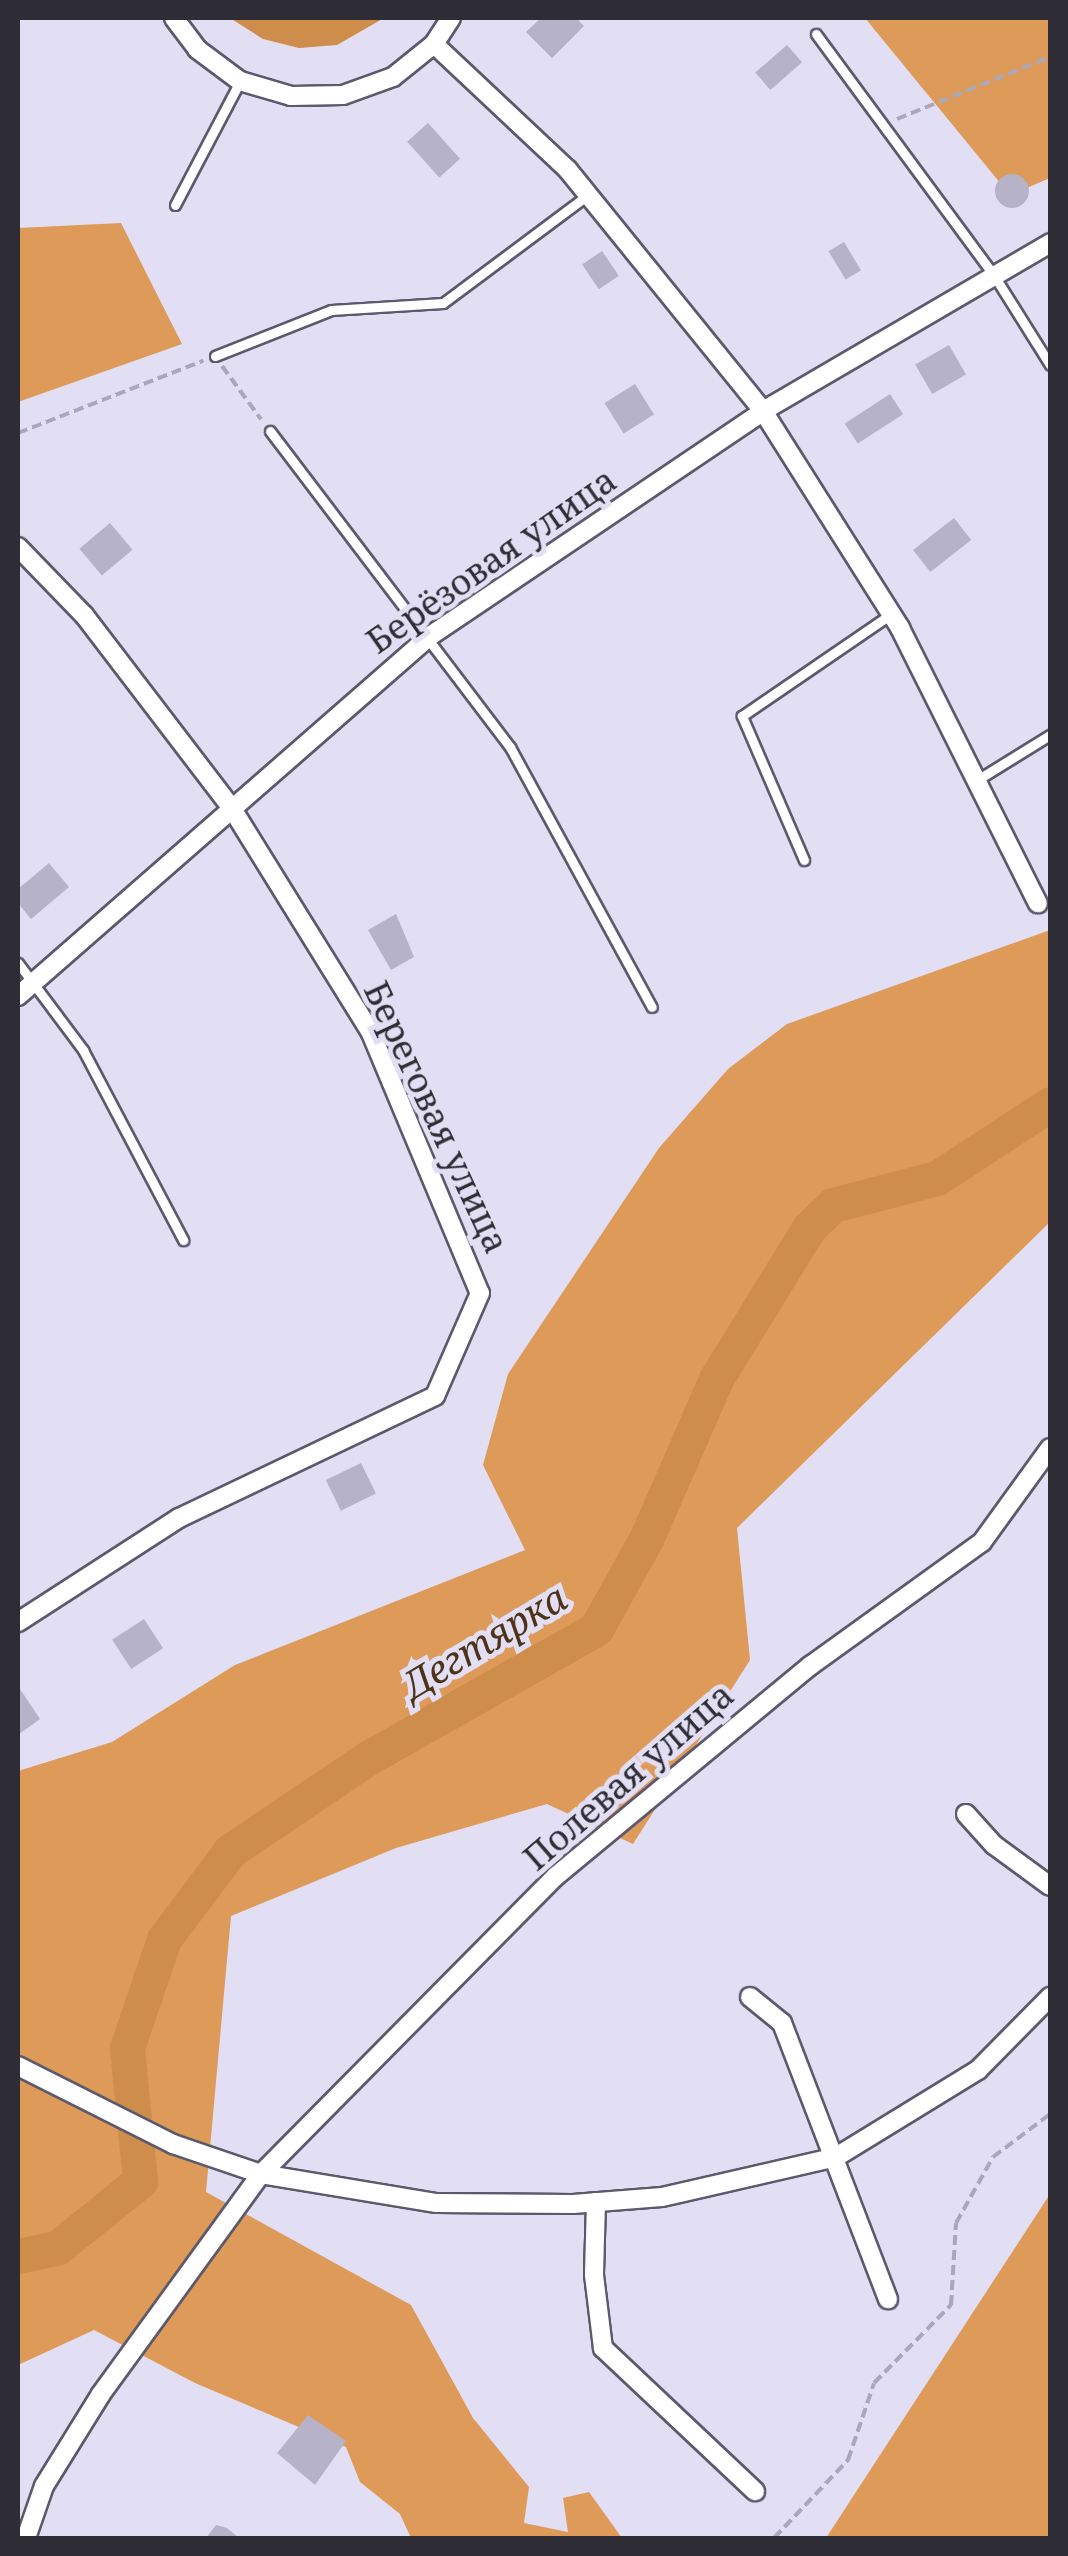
<!DOCTYPE html>
<meta charset="utf-8">
<style>
body{margin:0}
#map{position:relative;width:1068px;height:2556px;overflow:hidden;background:#e2def4;font-family:"Noto Serif",serif}
div>[style]{position:absolute}
.forest>*{inset:0;background:#dd9a58}
.water>*{inset:0;background:#cf8d4b}
.river>*{height:35px;margin:-17.5px;padding:0 17.5px;transform-origin:17.5px;border-radius:17.5px;background:#cf8d4b}
.building>*{inset:0;background:#b6b2c7;transform-origin:0 0}
.round{border-radius:50%}
.path>*{height:4px;margin-top:-2px;transform-origin:0;background:repeating-linear-gradient(90deg,#aaa7b9 0 10px,transparent 0 15px)}
.roads{filter:drop-shadow(2px 0 #5d596c) drop-shadow(-2px 0 #5d596c) drop-shadow(0 2px #5d596c) drop-shadow(0 -2px #5d596c)}
.service>*{height:9px;margin:-4.5px;padding:0 4.5px;transform-origin:4.5px;border-radius:4.5px;background:#fff}
.minor>*{height:18px;margin:-9px;padding:0 9px;transform-origin:9px;border-radius:9px;background:#fff}
span{translate:-50% -50%;white-space:nowrap;text-align:center;line-height:1.15;-webkit-text-stroke:10px #e2def4;paint-order:stroke}
.street-label{font-size:35px;color:#2e2d35}
.water-label{font-size:38px;color:#4f3317;font-style:italic}
.frame{position:absolute;inset:0;border:20px solid #2e2d35;pointer-events:none}
</style>
<div id="map">
<div class="forest">
<i style="clip-path:polygon(865px 18px,1050px 18px,1050px 178px,1010px 195px)"></i>
<i style="clip-path:polygon(121px 223px,182px 344px,18px 402px,18px 228px)"></i>
<i style="clip-path:polygon(1050px 930px,1050px 1222px,737px 1528px,750px 1660px,633px 1844px,547px 1804px,396px 1848px,231px 1916px,206px 2192px,411px 2305px,473px 2418px,529px 2487px,524px 2523px,568px 2532px,563px 2498px,589px 2492px,622px 2538px,411px 2538px,400px 2514px,360px 2482px,346px 2447px,195px 2383px,94px 2330px,18px 2365px,18px 1771px,112px 1742px,235px 1665px,525px 1550px,483px 1465px,508px 1374px,659px 1148px,728px 1069px,787px 1024px)"></i>
<i style="clip-path:polygon(1050px 2194px,1050px 2538px,826px 2538px)"></i>
</div>
<div class="water">
<i style="clip-path:polygon(230px 18px,384px 18px,337px 45px,299px 48px,263px 39px)"></i>
</div>
<div class="river">
<i style="left:18px;top:2256px;width:40px;rotate:-12deg"></i>
<i style="left:57px;top:2248px;width:107px;rotate:-38.9deg"></i>
<i style="left:140px;top:2181px;width:134px;rotate:-95.6deg"></i>
<i style="left:127px;top:2048px;width:115px;rotate:-71.3deg"></i>
<i style="left:164px;top:1939px;width:110px;rotate:-53.1deg"></i>
<i style="left:230px;top:1851px;width:166px;rotate:-34deg"></i>
<i style="left:368px;top:1758px;width:262px;rotate:-29.5deg"></i>
<i style="left:596px;top:1629px;width:105px;rotate:-61deg"></i>
<i style="left:647px;top:1537px;width:172px;rotate:-66.4deg"></i>
<i style="left:716px;top:1379px;width:177px;rotate:-58.4deg"></i>
<i style="left:809px;top:1228px;width:33px;rotate:-44deg"></i>
<i style="left:833px;top:1205px;width:107px;rotate:-14.6deg"></i>
<i style="left:937px;top:1178px;width:135px;rotate:-33.2deg"></i>
</div>
<div class="building">
<i style="clip-path:polygon(541px 18px,576px 18px,584px 26px,552px 58px,526px 32px)"></i>
<i style="left:787px;top:45px;width:23px;height:42px;rotate:49deg"></i>
<i style="left:428px;top:123px;width:48px;height:28px;rotate:48deg"></i>
<i class="round" style="left:995px;top:174px;width:34px;height:34px"></i>
<i style="left:844px;top:242px;width:33px;height:18px;rotate:59deg"></i>
<i style="left:602px;top:251px;width:30px;height:24px;rotate:56deg"></i>
<i style="left:949px;top:345px;width:34px;height:39px;rotate:60deg"></i>
<i style="left:635px;top:384px;width:36px;height:36px;rotate:58deg"></i>
<i style="left:890px;top:394px;width:24px;height:54px;rotate:57deg"></i>
<i style="left:954px;top:518px;width:28px;height:52px;rotate:52deg"></i>
<i style="left:110px;top:523px;width:35px;height:40px;rotate:50deg"></i>
<i style="clip-path:polygon(49px 863px,69px 887px,31px 919px,18px 903px,18px 889px)"></i>
<i style="clip-path:polygon(396px 914px,414px 957px,391px 970px,368px 930px)"></i>
<i style="left:361px;top:1463px;width:34px;height:39px;rotate:64deg"></i>
<i style="left:144px;top:1619px;width:35px;height:38px;rotate:57deg"></i>
<i style="clip-path:polygon(18px 1686px,40px 1719px,18px 1735px)"></i>
<i style="clip-path:polygon(308px 2415px,346px 2441px,315px 2485px,277px 2453px)"></i>
<i style="clip-path:polygon(216px 2525px,227px 2528px,239px 2538px,206px 2538px)"></i>
</div>
<div class="path">
<i style="left:897px;top:119px;width:165px;rotate:-22.1deg"></i>
<i style="left:222px;top:366px;width:66px;rotate:53.7deg"></i>
<i style="left:18px;top:433px;width:199px;rotate:-21.3deg"></i>
<i style="left:774px;top:2538px;width:108px;rotate:-46.5deg"></i>
<i style="left:848px;top:2460px;width:81px;rotate:-71.3deg"></i>
<i style="left:874px;top:2383px;width:110px;rotate:-45.4deg"></i>
<i style="left:951px;top:2305px;width:82px;rotate:-86.5deg"></i>
<i style="left:956px;top:2223px;width:76px;rotate:-60.7deg"></i>
<i style="left:993px;top:2157px;width:71px;rotate:-37deg"></i>
</div>
<div class="roads">
<div class="service">
<i style="left:816px;top:34px;width:298px;rotate:53.6deg"></i>
<i style="left:993px;top:274px;width:107px;rotate:57.9deg"></i>
<i style="left:175px;top:205px;width:140px;rotate:-62.3deg"></i>
<i style="left:215px;top:356px;width:125px;rotate:-21.6deg"></i>
<i style="left:331px;top:310px;width:112px;rotate:-3.6deg"></i>
<i style="left:443px;top:303px;width:182px;rotate:-36.7deg"></i>
<i style="left:270px;top:431px;width:397px;rotate:52.8deg"></i>
<i style="left:510px;top:747px;width:296px;rotate:61.4deg"></i>
<i style="left:977px;top:780px;width:86px;rotate:-31.7deg"></i>
<i style="left:804px;top:860px;width:157px;rotate:-113.3deg"></i>
<i style="left:742px;top:716px;width:181px;rotate:-34.4deg"></i>
<i style="left:18px;top:963px;width:109px;rotate:53.2deg"></i>
<i style="left:83px;top:1050px;width:215px;rotate:62.2deg"></i>
</div>
<div class="minor">
<i style="left:174px;top:18px;width:39px;rotate:53deg"></i>
<i style="left:197px;top:49px;width:54px;rotate:36.7deg"></i>
<i style="left:240px;top:81px;width:53px;rotate:16.4deg"></i>
<i style="left:291px;top:96px;width:52px;rotate:-1.1deg"></i>
<i style="left:343px;top:95px;width:53px;rotate:-19.8deg"></i>
<i style="left:393px;top:77px;width:53px;rotate:-38.8deg"></i>
<i style="left:434px;top:44px;width:31px;rotate:-57deg"></i>
<i style="left:434px;top:44px;width:184px;rotate:43.2deg"></i>
<i style="left:568px;top:170px;width:310px;rotate:51deg"></i>
<i style="left:763px;top:411px;width:257px;rotate:57.7deg"></i>
<i style="left:900px;top:628px;width:308px;rotate:63.4deg"></i>
<i style="left:18px;top:547px;width:95px;rotate:45.9deg"></i>
<i style="left:84px;top:615px;width:242px;rotate:52.6deg"></i>
<i style="left:231px;top:807px;width:266px;rotate:58.2deg"></i>
<i style="left:371px;top:1033px;width:282px;rotate:67.3deg"></i>
<i style="left:480px;top:1293px;width:112px;rotate:113.6deg"></i>
<i style="left:435px;top:1396px;width:284px;rotate:154.5deg"></i>
<i style="left:179px;top:1518px;width:192px;rotate:147.1deg"></i>
<i style="left:18px;top:996px;width:547px;rotate:-41.15deg"></i>
<i style="left:430px;top:636px;width:402px;rotate:-34deg"></i>
<i style="left:763px;top:411px;width:333px;rotate:-30.3deg"></i>
<i style="left:966px;top:1814px;width:42px;rotate:47.9deg"></i>
<i style="left:994px;top:1845px;width:69px;rotate:36.2deg"></i>
<i style="left:750px;top:1997px;width:41px;rotate:39.1deg"></i>
<i style="left:782px;top:2023px;width:296px;rotate:69deg"></i>
<i style="left:18px;top:2066px;width:174px;rotate:26.7deg"></i>
<i style="left:173px;top:2144px;width:93px;rotate:18.8deg"></i>
<i style="left:261px;top:2174px;width:178px;rotate:9.4deg"></i>
<i style="left:437px;top:2203px;width:136px;rotate:0.4deg"></i>
<i style="left:573px;top:2204px;width:89px;rotate:-4.5deg"></i>
<i style="left:662px;top:2197px;width:179px;rotate:-12.9deg"></i>
<i style="left:836px;top:2157px;width:167px;rotate:-31.5deg"></i>
<i style="left:978px;top:2070px;width:103px;rotate:-45.4deg"></i>
<i style="left:596px;top:2202px;width:73px;rotate:91.6deg"></i>
<i style="left:594px;top:2275px;width:74px;rotate:83deg"></i>
<i style="left:603px;top:2348px;width:209px;rotate:43.3deg"></i>
<i style="left:26px;top:2538px;width:55px;rotate:-70.9deg"></i>
<i style="left:44px;top:2486px;width:108px;rotate:-58.2deg"></i>
<i style="left:101px;top:2394px;width:272px;rotate:-54deg"></i>
<i style="left:261px;top:2174px;width:419px;rotate:-45.3deg"></i>
<i style="left:556px;top:1876px;width:330px;rotate:-39.6deg"></i>
<i style="left:810px;top:1666px;width:212px;rotate:-35.8deg"></i>
<i style="left:982px;top:1542px;width:116px;rotate:-54.1deg"></i>
</div>
</div>
<div class="street-label">
<span style="left:491px;top:560px;rotate:-35deg">Берёзовая улица</span>
<span style="left:437px;top:1117px;rotate:65deg">Береговая улица</span>
<span style="left:628px;top:1776px;rotate:-41deg">Полевая улица</span>
</div>
<div class="water-label">
<span style="left:484px;top:1641px;rotate:-31deg">Дегтярка</span>
</div>
<div class="frame"></div>
</div>
